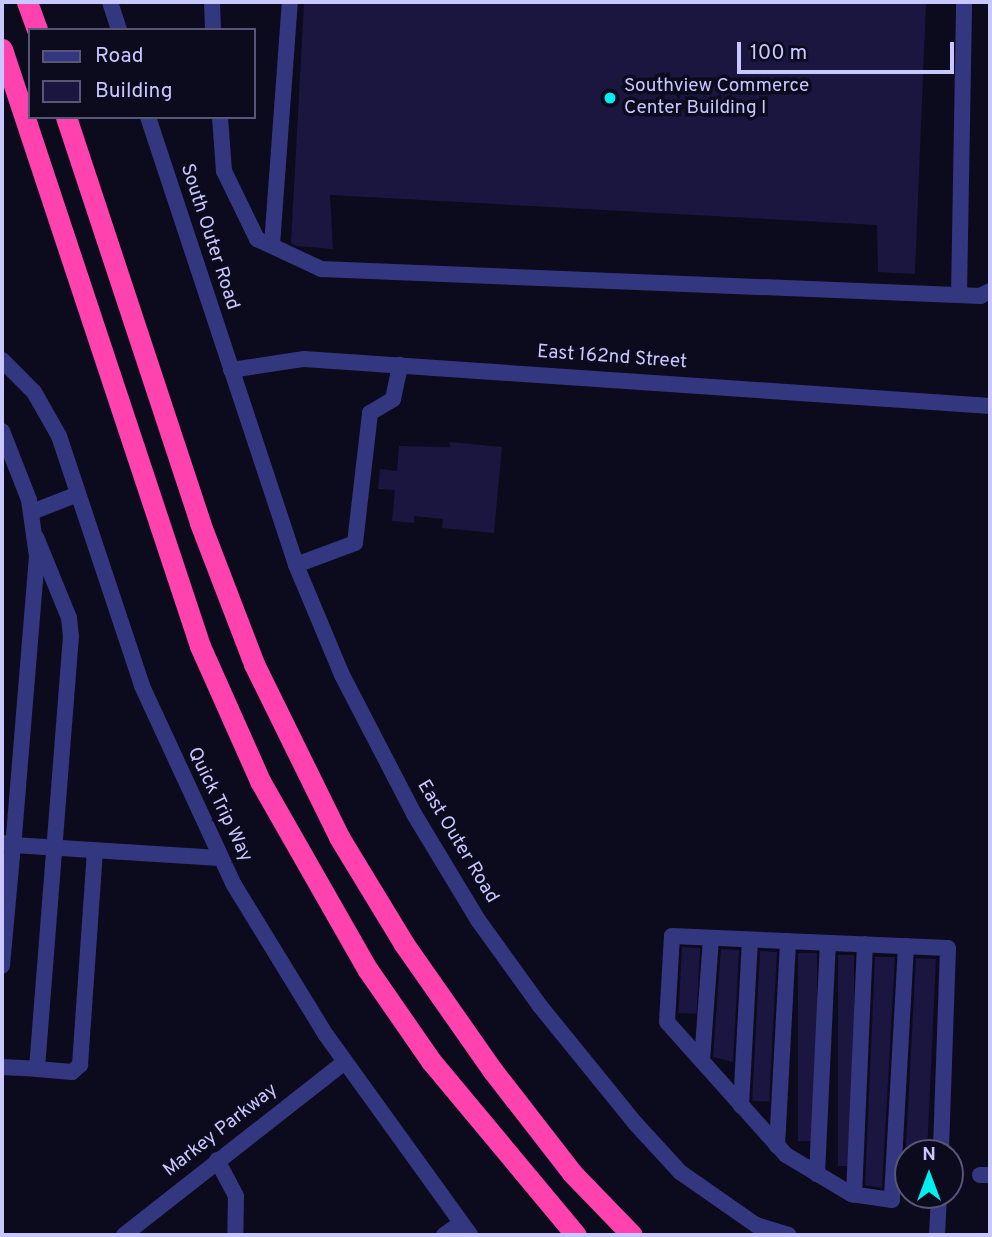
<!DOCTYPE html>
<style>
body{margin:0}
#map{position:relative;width:992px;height:1237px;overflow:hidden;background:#0c0a1d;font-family:Overpass,sans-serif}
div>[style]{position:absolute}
.building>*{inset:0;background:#1a163f;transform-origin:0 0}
.minor>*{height:16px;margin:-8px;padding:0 8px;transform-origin:8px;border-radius:8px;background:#33377f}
.highway>*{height:21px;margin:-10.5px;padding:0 10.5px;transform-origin:10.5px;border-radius:10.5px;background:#ff42ae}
.dots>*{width:19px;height:19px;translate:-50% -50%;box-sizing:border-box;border:4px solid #0c0a1d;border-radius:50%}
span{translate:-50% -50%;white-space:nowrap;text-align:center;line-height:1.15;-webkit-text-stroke:7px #0c0a1d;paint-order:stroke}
.poi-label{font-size:19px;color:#c8c7ff}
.left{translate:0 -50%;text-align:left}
.street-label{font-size:19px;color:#c8c7ff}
.frame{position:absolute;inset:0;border:4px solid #c8c7ff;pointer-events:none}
.legend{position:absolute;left:28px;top:28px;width:228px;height:91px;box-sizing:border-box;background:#0c0a1d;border:2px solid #575677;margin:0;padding:9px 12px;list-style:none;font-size:21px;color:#c8c7ff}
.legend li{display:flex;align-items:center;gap:14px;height:35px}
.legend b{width:35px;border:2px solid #575677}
.north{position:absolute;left:894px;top:1139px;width:70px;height:70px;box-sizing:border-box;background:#0c0a1d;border:2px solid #575677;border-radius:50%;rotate:0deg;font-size:19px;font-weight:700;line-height:28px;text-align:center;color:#c8c7ff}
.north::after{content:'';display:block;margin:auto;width:24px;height:32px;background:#00f0f2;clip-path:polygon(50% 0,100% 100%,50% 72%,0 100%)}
.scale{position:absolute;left:737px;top:42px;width:217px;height:32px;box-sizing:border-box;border:4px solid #c8c7ff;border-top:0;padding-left:9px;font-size:21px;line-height:24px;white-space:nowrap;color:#c8c7ff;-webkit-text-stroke:5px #0c0a1d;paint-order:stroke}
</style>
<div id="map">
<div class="building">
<i style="clip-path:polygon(304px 2px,926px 2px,915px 274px,878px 272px,877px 225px,330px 195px,333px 249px,296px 246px,291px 243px)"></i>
<i style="clip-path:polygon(450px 442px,502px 447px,494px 533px,442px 528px,443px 519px,414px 516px,414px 523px,392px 521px,395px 490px,378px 489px,380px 469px,397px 471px,399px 446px,450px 447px)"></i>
<i style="left:682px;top:947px;width:18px;height:66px;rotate:3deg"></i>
<i style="clip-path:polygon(721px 949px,739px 950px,733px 1062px,713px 1057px)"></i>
<i style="left:760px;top:951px;width:17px;height:150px;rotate:3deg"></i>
<i style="left:798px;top:953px;width:19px;height:188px"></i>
<i style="left:838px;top:955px;width:16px;height:211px"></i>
<i style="clip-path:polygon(875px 957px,895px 957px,882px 1188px,865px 1185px)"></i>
<i style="clip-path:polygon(916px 958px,936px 959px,927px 1153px,908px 1153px,908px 1182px,904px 1182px)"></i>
</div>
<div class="minor">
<i style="left:110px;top:2px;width:29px;rotate:72deg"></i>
<i style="left:212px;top:2px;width:28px;rotate:88deg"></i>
<i style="left:148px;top:117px;width:472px;rotate:71.7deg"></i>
<i style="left:296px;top:565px;width:119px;rotate:67.3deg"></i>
<i style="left:342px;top:675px;width:157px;rotate:62.6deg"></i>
<i style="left:414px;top:814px;width:124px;rotate:58.9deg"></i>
<i style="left:478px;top:920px;width:106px;rotate:54.2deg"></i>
<i style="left:540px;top:1006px;width:151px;rotate:50.9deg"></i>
<i style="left:635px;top:1123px;width:67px;rotate:47.4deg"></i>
<i style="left:680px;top:1172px;width:93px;rotate:34.9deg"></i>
<i style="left:756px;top:1225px;width:34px;rotate:17deg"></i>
<i style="left:220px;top:117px;width:54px;rotate:85.8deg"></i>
<i style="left:224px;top:171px;width:76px;rotate:64.1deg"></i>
<i style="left:257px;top:239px;width:71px;rotate:25.1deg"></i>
<i style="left:321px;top:269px;width:660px;rotate:2.35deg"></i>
<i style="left:980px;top:296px;width:11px;rotate:-27deg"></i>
<i style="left:272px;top:245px;width:244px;rotate:-85.8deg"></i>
<i style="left:959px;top:295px;width:293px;rotate:-89deg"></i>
<i style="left:2px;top:360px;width:45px;rotate:45deg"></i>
<i style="left:34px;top:392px;width:51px;rotate:60.4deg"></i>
<i style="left:59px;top:436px;width:263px;rotate:71.6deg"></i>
<i style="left:142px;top:686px;width:219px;rotate:65.2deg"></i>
<i style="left:234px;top:885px;width:176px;rotate:58.5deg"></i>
<i style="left:326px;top:1035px;width:246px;rotate:54.2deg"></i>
<i style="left:231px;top:370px;width:74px;rotate:-8.6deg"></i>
<i style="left:304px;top:359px;width:688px;rotate:3.92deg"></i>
<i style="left:2px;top:431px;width:74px;rotate:68.6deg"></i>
<i style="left:29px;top:500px;width:57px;rotate:81.9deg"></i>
<i style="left:37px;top:556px;width:290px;rotate:94.7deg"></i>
<i style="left:13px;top:845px;width:207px;rotate:3.6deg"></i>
<i style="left:32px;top:512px;width:49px;rotate:-21.4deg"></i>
<i style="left:36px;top:537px;width:87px;rotate:67.8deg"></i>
<i style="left:69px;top:618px;width:18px;rotate:84deg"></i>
<i style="left:71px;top:636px;width:434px;rotate:94.5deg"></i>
<i style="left:37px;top:1069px;width:35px;rotate:5deg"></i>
<i style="left:72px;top:1072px;width:11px;rotate:-41deg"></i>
<i style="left:80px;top:1065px;width:215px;rotate:-86deg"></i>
<i style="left:296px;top:565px;width:63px;rotate:-20.4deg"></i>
<i style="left:355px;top:543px;width:131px;rotate:-83.4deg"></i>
<i style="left:370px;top:413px;width:27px;rotate:-31deg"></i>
<i style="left:393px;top:399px;width:35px;rotate:-78deg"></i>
<i style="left:2px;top:843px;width:11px;rotate:10deg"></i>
<i style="left:13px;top:845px;width:121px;rotate:95.2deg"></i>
<i style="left:906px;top:946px;width:254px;rotate:93.2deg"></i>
<i style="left:892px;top:1200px;width:41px;rotate:-171.7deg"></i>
<i style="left:851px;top:1194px;width:76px;rotate:-149deg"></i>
<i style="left:786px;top:1155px;width:178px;rotate:-131.8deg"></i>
<i style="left:667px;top:1022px;width:86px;rotate:-86.7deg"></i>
<i style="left:672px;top:936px;width:276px;rotate:2.5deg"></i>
<i style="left:948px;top:948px;width:205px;rotate:92deg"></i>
<i style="left:702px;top:1061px;width:123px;rotate:-85.8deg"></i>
<i style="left:2px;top:1067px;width:35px;rotate:3deg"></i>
<i style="left:741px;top:1106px;width:166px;rotate:-86.9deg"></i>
<i style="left:777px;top:1146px;width:205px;rotate:-86.9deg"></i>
<i style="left:217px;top:1160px;width:41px;rotate:62.2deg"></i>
<i style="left:236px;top:1196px;width:39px;rotate:91deg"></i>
<i style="left:817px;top:1174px;width:231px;rotate:-87.3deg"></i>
<i style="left:980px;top:1175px;width:10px"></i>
<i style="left:854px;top:1195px;width:251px;rotate:-87.5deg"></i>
<i style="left:124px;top:1235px;width:281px;rotate:-38.1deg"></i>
<i style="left:444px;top:1235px;width:21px;rotate:-35deg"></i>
<i style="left:937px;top:1235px;width:40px;rotate:-87.1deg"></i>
</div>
<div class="highway">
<i style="left:27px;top:2px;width:30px;rotate:70deg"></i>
<i style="left:2px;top:49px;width:629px;rotate:71.65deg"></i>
<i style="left:200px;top:646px;width:148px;rotate:66deg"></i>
<i style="left:260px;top:781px;width:218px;rotate:60.3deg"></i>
<i style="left:368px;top:970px;width:111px;rotate:55.3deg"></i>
<i style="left:431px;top:1061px;width:226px;rotate:50.2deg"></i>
<i style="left:66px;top:117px;width:428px;rotate:71.7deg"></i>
<i style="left:200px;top:523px;width:151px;rotate:69deg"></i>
<i style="left:254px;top:664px;width:193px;rotate:63.8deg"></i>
<i style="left:339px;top:837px;width:125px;rotate:58.7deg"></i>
<i style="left:404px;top:944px;width:155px;rotate:55deg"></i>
<i style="left:493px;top:1071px;width:129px;rotate:52.2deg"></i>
<i style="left:572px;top:1173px;width:86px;rotate:45.9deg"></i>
</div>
<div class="dots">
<i style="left:610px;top:98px;background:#00f0f2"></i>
</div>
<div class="poi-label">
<span class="left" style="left:624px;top:98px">Southview Commerce<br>Center Building I</span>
</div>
<div class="street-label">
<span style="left:209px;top:237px;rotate:72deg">South Outer Road</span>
<span style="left:612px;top:358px;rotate:4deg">East 162nd Street</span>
<span style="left:219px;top:805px;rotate:64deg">Quick Trip Way</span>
<span style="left:457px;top:842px;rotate:59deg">East Outer Road</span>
<span style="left:221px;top:1131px;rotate:-38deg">Markey Parkway</span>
</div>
<div class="frame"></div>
<ul class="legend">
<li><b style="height:9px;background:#33377f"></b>Road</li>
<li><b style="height:19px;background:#1a163f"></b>Building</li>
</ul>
<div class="north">N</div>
<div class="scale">100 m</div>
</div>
